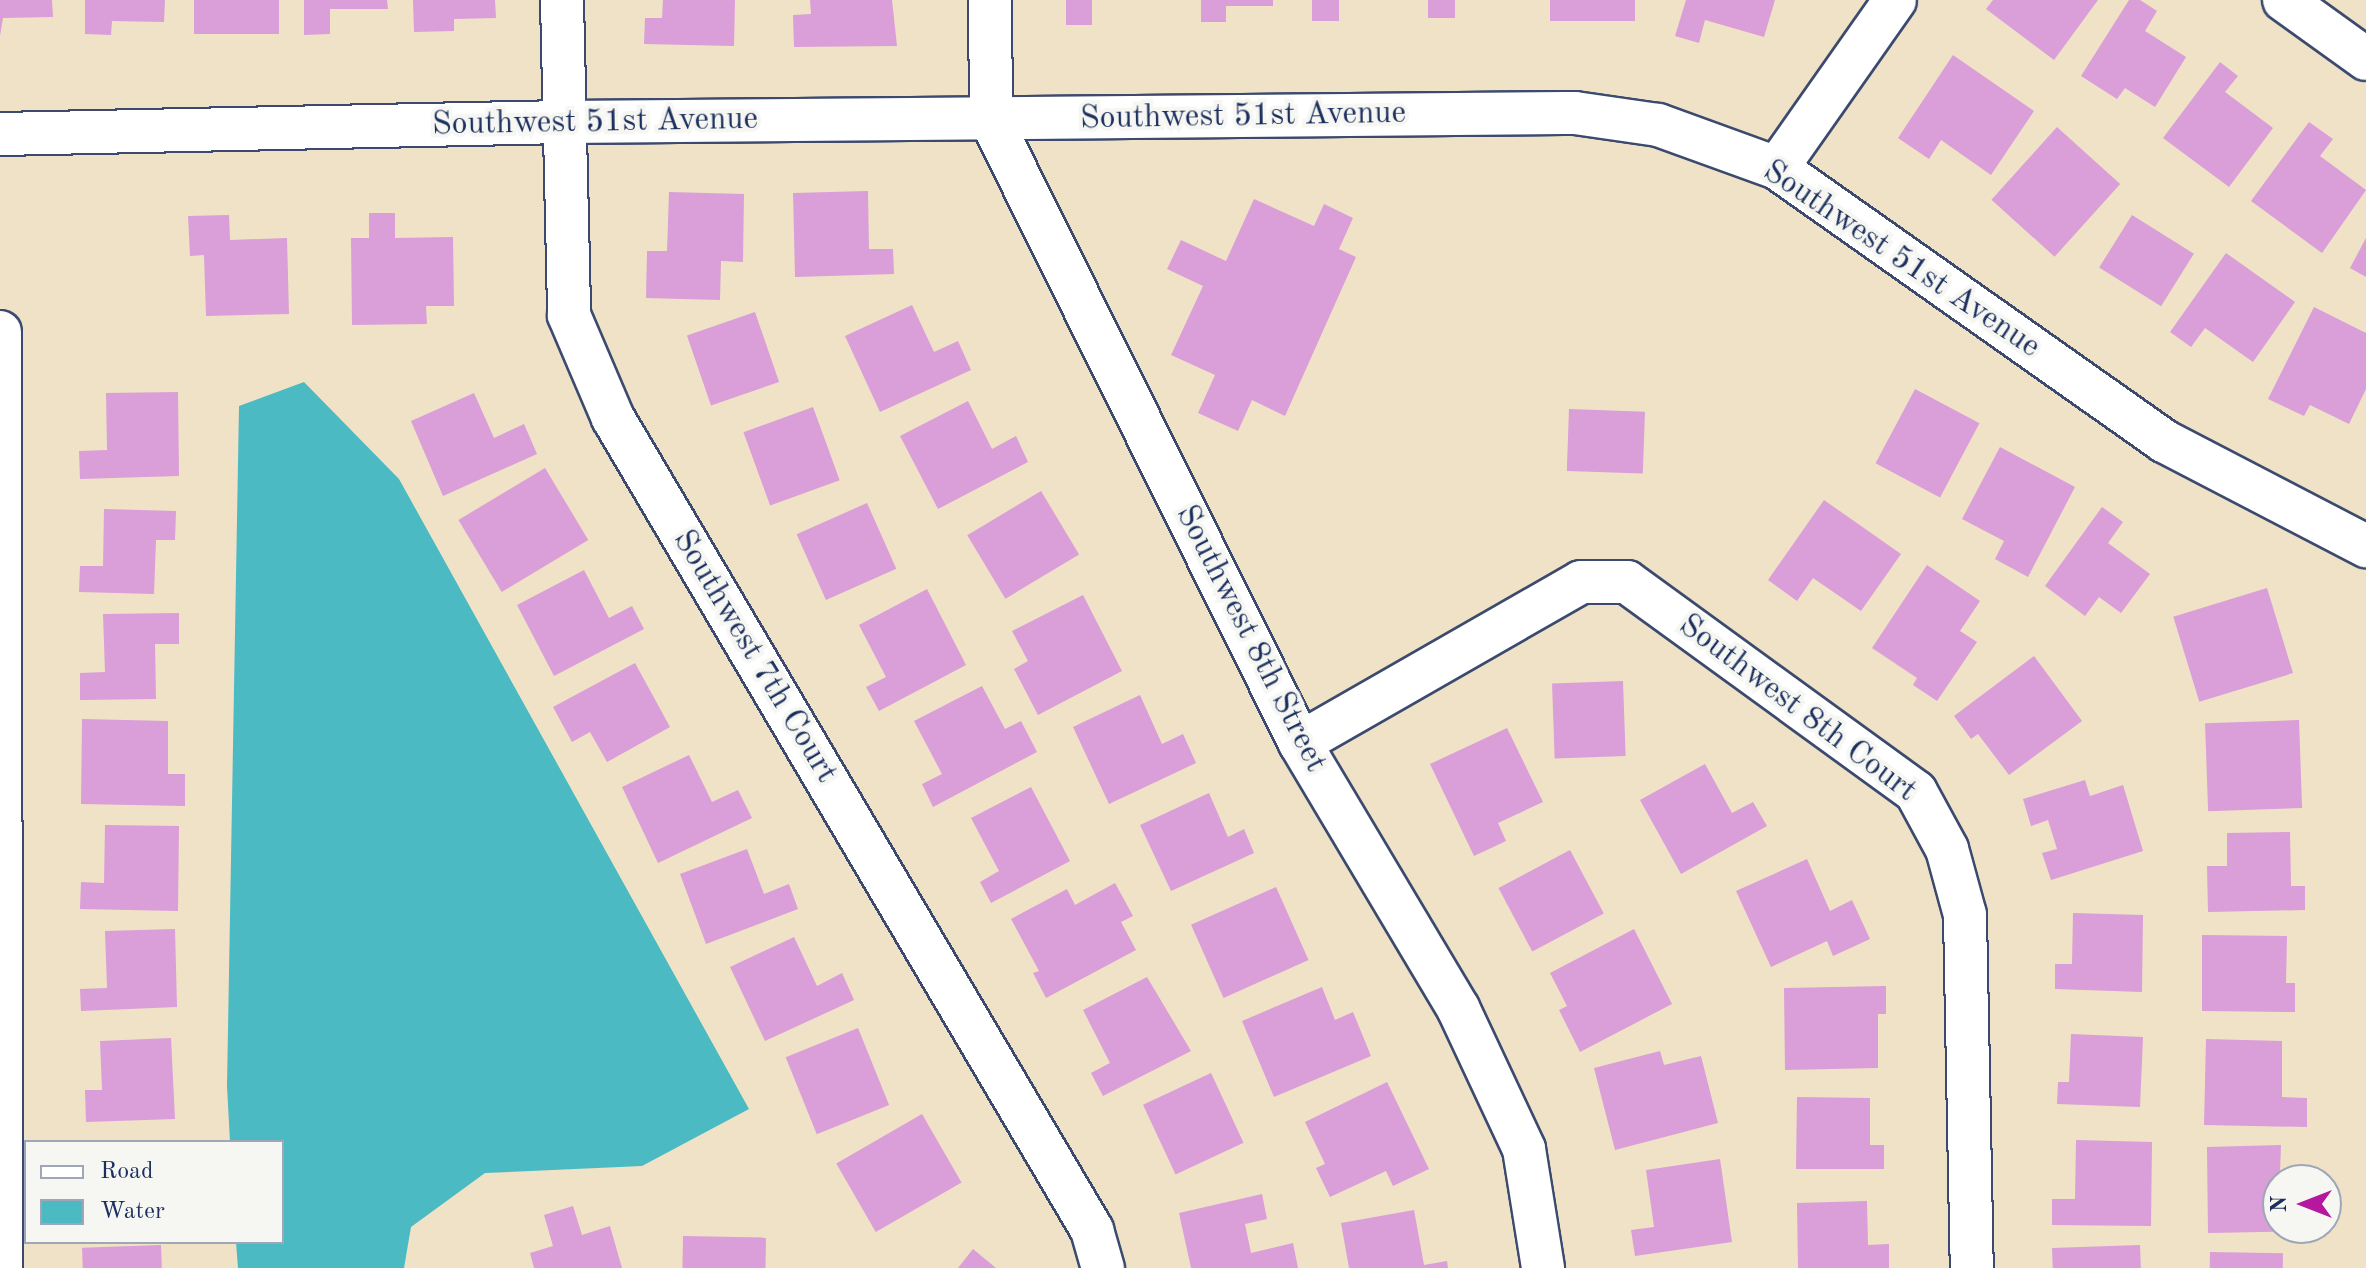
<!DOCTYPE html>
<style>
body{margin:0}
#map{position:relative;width:2366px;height:1268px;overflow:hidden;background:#efe2c7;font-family:"Old Standard TT",serif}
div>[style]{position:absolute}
.water>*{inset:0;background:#4bbac3}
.building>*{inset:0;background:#da9ed8;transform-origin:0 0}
.roads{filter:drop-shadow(2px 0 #3b4a6e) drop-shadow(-2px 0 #3b4a6e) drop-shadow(0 2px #3b4a6e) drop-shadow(0 -2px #3b4a6e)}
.minor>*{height:42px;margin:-21px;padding:0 21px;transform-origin:21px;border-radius:21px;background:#fff}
span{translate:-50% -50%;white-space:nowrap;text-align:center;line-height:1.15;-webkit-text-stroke:8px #f6f6f2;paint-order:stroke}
.street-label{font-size:32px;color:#1b2f5e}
.legend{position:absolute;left:24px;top:1140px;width:260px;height:104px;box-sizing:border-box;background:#f6f6f2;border:2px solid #9ea6b7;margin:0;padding:10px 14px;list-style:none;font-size:24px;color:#1b2f5e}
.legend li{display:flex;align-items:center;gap:16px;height:40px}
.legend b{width:40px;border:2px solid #9ea6b7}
.north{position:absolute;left:2262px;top:1164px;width:80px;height:80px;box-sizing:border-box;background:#f6f6f2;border:2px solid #9ea6b7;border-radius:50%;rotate:270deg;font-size:22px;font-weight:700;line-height:32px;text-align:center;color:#1b2f5e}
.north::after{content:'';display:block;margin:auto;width:28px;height:36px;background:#b5179e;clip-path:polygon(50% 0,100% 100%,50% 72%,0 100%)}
</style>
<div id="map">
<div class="water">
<i style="clip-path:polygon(304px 382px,399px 479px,749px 1109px,642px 1166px,485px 1173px,411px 1227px,404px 1268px,238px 1268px,236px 1242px,282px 1242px,282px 1142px,230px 1142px,227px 1086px,239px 406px)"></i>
</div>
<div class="building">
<i style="clip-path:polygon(0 0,52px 0,53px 17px,3px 18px,0 36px)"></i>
<i style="clip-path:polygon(85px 0,165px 0,164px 22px,112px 21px,111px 35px,85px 34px)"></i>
<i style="left:194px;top:0;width:85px;height:34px"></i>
<i style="clip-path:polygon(304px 0,387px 0,388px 9px,330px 9px,330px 34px,304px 35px)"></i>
<i style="clip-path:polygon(413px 0,495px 0,496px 18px,454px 19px,454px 31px,414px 32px)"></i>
<i style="clip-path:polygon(663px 0,735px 0,734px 46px,644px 44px,645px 18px,662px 18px)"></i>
<i style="clip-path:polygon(810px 0,892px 0,897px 46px,794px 47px,793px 15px,811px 14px)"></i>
<i style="left:1066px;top:0;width:26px;height:25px"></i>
<i style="clip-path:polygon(1201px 0,1273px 0,1273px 6px,1226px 6px,1226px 22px,1201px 22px)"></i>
<i style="left:1312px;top:0;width:27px;height:21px"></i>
<i style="left:1428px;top:0;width:27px;height:18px"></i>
<i style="left:1550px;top:0;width:85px;height:21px"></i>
<i style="clip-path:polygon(1686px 0,1775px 0,1764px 37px,1705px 20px,1699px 43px,1675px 36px)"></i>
<i style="clip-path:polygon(1993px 0,2098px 0,2054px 60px,1986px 9px)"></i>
<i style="clip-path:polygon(2129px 0,2140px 0,2157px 11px,2145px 31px,2186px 57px,2155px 107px,2125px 88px,2117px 99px,2081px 76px)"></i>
<i style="clip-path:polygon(1953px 55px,2034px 111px,1991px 175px,1941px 140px,1929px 159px,1898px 138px)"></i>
<i style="clip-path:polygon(2220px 62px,2238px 76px,2225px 92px,2273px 128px,2229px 187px,2163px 138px)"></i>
<i style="clip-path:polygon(2309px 122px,2333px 139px,2320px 156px,2366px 190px,2322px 253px,2251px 201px)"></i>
<i style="left:2057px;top:127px;width:85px;height:98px;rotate:42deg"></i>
<i style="clip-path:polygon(868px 191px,869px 249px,893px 249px,894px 274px,795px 277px,793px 193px)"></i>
<i style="clip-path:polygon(669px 192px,744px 194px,743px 262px,721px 261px,720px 300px,646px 298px,647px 251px,667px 251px)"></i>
<i style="clip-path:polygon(1254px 199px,1314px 226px,1324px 204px,1353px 218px,1339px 249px,1356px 257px,1285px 416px,1252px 400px,1238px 431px,1198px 413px,1215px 375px,1171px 355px,1203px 286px,1167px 269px,1181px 240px,1226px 261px)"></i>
<i style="clip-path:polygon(369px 213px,395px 213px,395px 238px,453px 237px,454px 306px,426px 306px,427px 324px,352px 325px,351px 238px,369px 238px)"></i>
<i style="clip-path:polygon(229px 215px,230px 240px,287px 238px,289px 314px,206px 316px,204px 255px,190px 256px,188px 216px)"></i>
<i style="left:2132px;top:215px;width:73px;height:62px;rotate:32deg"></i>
<i style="clip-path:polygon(2366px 238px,2366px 277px,2350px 268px)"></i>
<i style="clip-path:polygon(2226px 253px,2295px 302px,2253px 362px,2205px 328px,2191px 347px,2170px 332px)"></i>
<i style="clip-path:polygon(912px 305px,934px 352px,958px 341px,971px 370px,880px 412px,845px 336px)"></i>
<i style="clip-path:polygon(2314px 307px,2366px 333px,2366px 389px,2349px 424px,2310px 405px,2304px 416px,2268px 399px)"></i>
<i style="left:755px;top:312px;width:74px;height:72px;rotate:71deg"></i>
<i style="left:1915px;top:389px;width:73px;height:84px;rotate:28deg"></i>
<i style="clip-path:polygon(178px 392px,179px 476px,80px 479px,79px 451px,107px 450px,106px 393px)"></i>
<i style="clip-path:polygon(474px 393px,494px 438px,524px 424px,537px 454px,443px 496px,411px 421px)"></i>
<i style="clip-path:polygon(968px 401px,992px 449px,1016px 436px,1028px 462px,938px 509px,900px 436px)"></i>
<i style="left:813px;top:407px;width:78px;height:74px;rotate:70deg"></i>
<i style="left:1569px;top:409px;width:76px;height:62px;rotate:2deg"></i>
<i style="clip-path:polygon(2000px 447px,2075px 487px,2028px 577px,1995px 559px,2004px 541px,1962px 519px)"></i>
<i style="left:545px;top:468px;width:84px;height:101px;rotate:59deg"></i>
<i style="left:1041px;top:491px;width:74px;height:86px;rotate:59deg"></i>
<i style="clip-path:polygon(1824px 500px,1901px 554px,1861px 611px,1813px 578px,1797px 601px,1768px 580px)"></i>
<i style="left:867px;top:503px;width:72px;height:77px;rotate:66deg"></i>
<i style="clip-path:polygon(2102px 507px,2123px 522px,2108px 543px,2150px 574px,2121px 613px,2099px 597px,2085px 616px,2045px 586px)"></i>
<i style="clip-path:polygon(104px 509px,176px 511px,175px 540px,156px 540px,154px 594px,79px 592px,80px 566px,103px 566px)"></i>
<i style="clip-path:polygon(1927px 565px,1980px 601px,1960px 631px,1977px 642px,1937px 701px,1913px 685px,1917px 678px,1872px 648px)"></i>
<i style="clip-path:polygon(584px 570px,609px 618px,632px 606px,644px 629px,554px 676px,517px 605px)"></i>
<i style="left:2267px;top:588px;width:89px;height:98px;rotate:73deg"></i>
<i style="clip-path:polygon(927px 589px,966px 665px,879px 711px,866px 687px,886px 677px,859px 625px)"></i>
<i style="clip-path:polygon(1083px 595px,1122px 671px,1038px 715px,1014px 669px,1028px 661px,1012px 631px)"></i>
<i style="clip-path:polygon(179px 613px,179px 644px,155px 644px,156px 699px,80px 700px,80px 673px,105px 672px,103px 614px)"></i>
<i style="clip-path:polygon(2034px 656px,2082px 721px,2009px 775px,1978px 734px,1971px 739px,1954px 716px)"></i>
<i style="clip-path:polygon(635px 663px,670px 727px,607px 762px,590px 732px,572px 742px,553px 707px)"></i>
<i style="left:1623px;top:681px;width:75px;height:71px;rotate:88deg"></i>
<i style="clip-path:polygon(982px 686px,1005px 729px,1021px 721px,1037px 752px,933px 807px,922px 784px,942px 774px,914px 721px)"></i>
<i style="clip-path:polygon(1140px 695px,1162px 744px,1183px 734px,1196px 763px,1109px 804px,1073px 727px)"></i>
<i style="clip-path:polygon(82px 719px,168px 721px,168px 774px,185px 774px,185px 806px,81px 804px)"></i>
<i style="left:2299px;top:720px;width:88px;height:94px;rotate:88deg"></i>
<i style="clip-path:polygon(1507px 728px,1543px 802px,1498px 823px,1506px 841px,1474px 856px,1430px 764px)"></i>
<i style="clip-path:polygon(689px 755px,712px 802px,738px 790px,752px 818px,658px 863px,622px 787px)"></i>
<i style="clip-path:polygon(1705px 764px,1732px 813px,1753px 802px,1767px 826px,1681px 874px,1640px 800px)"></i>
<i style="clip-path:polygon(2085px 780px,2090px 796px,2123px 785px,2143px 851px,2051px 880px,2042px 853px,2057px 849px,2048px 820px,2031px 826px,2023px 799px)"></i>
<i style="clip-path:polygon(1031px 787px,1070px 861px,991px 903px,980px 882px,999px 871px,971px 818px)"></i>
<i style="clip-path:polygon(1209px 793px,1228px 837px,1244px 829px,1254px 853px,1171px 891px,1140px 825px)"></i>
<i style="clip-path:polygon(105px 825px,179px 826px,178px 911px,80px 909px,81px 882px,104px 883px)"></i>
<i style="clip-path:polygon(2290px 832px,2291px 886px,2305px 886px,2305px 910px,2208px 912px,2207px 866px,2227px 866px,2227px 833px)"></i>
<i style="clip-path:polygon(747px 849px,764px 894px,789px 884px,798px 909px,706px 944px,680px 874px)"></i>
<i style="left:1570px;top:850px;width:72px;height:81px;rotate:62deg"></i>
<i style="clip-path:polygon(1807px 859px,1830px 911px,1852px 900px,1870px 939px,1833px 956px,1827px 941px,1771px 967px,1736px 891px)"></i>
<i style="clip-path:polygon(1115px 883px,1133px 916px,1121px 922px,1136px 950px,1046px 998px,1033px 973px,1039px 971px,1011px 919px,1067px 889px,1075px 905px)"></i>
<i style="left:1276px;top:887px;width:80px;height:93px;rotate:66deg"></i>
<i style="clip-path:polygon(2073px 913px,2143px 915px,2142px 992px,2055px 989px,2055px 964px,2072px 964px)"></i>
<i style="clip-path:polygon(175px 929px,177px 1007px,81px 1011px,80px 989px,107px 988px,105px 931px)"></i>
<i style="clip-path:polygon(1634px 929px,1672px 1004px,1580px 1052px,1559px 1010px,1567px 1006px,1550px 973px)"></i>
<i style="clip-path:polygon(2202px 935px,2287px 936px,2286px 983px,2295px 983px,2295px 1012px,2202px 1011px)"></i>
<i style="clip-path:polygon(794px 937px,817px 986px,842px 973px,854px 1000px,765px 1041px,730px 967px)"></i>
<i style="clip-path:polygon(1147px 977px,1191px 1051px,1103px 1096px,1091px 1073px,1110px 1063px,1083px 1010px)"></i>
<i style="clip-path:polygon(1886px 986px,1886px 1014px,1878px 1014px,1878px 1068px,1785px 1070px,1784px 988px)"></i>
<i style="clip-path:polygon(1322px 987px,1335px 1020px,1353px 1012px,1371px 1056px,1274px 1097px,1242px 1021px)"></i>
<i style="left:858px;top:1028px;width:83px;height:78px;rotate:68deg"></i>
<i style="clip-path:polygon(2071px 1034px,2143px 1037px,2140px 1107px,2057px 1104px,2058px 1082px,2069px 1082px)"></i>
<i style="clip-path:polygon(171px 1038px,175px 1119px,86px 1122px,85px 1090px,102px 1090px,100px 1041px)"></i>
<i style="clip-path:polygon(2206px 1039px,2282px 1041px,2282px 1097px,2307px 1098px,2307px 1127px,2204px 1125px)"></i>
<i style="clip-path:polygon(1660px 1051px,1664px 1065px,1701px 1056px,1718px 1123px,1615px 1150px,1594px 1068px)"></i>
<i style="left:1211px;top:1073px;width:77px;height:75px;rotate:65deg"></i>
<i style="clip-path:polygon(1387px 1082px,1429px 1169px,1393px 1186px,1386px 1171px,1330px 1197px,1316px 1168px,1325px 1164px,1305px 1122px)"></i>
<i style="clip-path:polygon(1797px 1097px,1870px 1098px,1870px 1145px,1884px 1145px,1884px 1169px,1796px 1169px)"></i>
<i style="left:922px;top:1114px;width:79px;height:99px;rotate:60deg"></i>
<i style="clip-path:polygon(2076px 1140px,2152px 1142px,2151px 1226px,2052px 1225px,2052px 1199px,2075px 1199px)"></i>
<i style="clip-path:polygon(2281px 1145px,2278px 1228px,2307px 1231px,2208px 1233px,2207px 1147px)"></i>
<i style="clip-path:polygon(1720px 1159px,1732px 1242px,1635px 1256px,1631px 1230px,1654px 1227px,1646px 1170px)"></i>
<i style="clip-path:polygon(1262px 1194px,1267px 1219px,1245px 1224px,1251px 1253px,1293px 1243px,1298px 1268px,1191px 1268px,1179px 1213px)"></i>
<i style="clip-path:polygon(1867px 1201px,1868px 1245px,1889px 1244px,1889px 1268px,1798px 1268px,1797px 1203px)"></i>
<i style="clip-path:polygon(573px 1206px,582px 1235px,610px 1226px,622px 1268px,534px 1268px,530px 1253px,553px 1246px,544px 1215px)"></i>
<i style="clip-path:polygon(1414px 1210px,1424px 1265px,1447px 1261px,1448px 1268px,1349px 1268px,1341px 1223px)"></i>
<i style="left:683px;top:1236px;width:83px;height:32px;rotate:1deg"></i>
<i style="left:161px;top:1245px;width:23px;height:79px;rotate:88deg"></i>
<i style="left:2140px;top:1245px;width:23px;height:88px;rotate:88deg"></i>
<i style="clip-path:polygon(973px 1249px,996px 1268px,958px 1268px)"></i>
<i style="left:2210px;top:1252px;width:73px;height:16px;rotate:1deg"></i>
</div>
<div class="roads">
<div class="minor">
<i style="left:562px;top:0;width:315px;rotate:88.7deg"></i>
<i style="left:569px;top:315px;width:112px;rotate:66.9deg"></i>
<i style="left:613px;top:418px;width:943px;rotate:59.46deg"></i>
<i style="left:1092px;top:1230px;width:40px;rotate:74deg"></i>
<i style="left:990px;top:0;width:120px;rotate:89.5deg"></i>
<i style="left:991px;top:120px;width:695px;rotate:63.62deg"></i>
<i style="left:1300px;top:743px;width:309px;rotate:59.2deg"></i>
<i style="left:1458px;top:1008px;width:156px;rotate:64.9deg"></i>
<i style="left:1524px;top:1149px;width:121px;rotate:80.9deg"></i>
<i style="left:2284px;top:0;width:101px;rotate:35.7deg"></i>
<i style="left:0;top:134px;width:564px;rotate:-1.22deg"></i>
<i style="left:564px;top:122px;width:1011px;rotate:-0.51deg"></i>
<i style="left:1575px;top:113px;width:84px;rotate:8.2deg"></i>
<i style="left:1658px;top:125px;width:127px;rotate:19.9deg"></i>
<i style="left:1777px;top:168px;width:474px;rotate:35.2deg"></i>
<i style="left:2164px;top:441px;width:228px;rotate:27.5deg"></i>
<i style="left:1777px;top:168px;width:205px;rotate:-54.9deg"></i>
<i style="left:0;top:332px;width:936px;rotate:89.94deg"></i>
<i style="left:1300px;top:743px;width:324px;rotate:-29.8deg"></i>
<i style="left:1581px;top:582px;width:46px"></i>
<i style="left:1627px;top:582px;width:357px;rotate:36deg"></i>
<i style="left:1916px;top:792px;width:65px;rotate:61.5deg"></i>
<i style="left:1947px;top:849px;width:68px;rotate:74.7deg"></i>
<i style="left:1965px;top:915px;width:353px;rotate:88.9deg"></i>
</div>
</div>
<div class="street-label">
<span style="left:1243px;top:117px;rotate:-1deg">Southwest 51st Avenue</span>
<span style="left:595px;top:123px;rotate:-1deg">Southwest 51st Avenue</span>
<span style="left:1901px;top:260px;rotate:34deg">Southwest 51st Avenue</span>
<span style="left:1250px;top:639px;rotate:63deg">Southwest 8th Street</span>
<span style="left:754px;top:657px;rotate:59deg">Southwest 7th Court</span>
<span style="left:1797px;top:709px;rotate:37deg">Southwest 8th Court</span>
</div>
<ul class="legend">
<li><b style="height:10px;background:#fff"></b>Road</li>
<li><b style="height:22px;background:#4bbac3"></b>Water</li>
</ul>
<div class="north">N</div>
</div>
